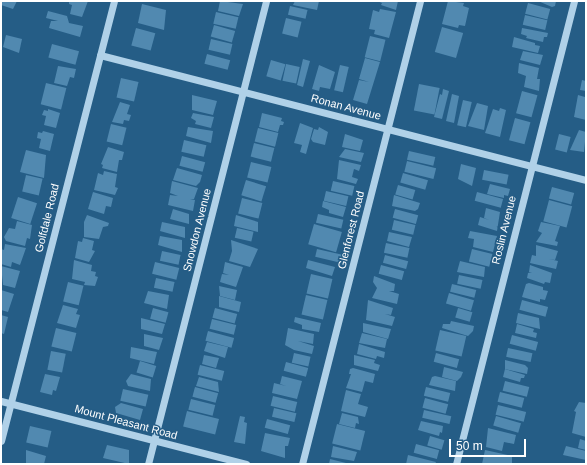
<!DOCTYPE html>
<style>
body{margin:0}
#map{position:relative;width:587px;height:465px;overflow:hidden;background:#255d86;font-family:Helvetica,sans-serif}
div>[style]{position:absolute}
.building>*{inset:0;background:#5189b0;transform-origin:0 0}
.minor>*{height:7px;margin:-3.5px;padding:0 3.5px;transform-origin:3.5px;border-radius:3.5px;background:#b0d1e8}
span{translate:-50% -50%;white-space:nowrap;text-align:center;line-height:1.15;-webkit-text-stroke:3px #255d86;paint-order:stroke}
.street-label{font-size:11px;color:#fff}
.frame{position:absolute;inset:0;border:2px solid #fff;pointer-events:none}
.scale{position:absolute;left:449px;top:439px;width:77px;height:18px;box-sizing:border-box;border:2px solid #fff;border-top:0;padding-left:5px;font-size:12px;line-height:14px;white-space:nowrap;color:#fff;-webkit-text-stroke:3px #255d86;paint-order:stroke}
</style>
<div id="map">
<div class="building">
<i style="clip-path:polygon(1px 1px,17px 1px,13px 9px,1px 5px)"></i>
<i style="clip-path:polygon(69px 1px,88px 1px,82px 17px,70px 14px,72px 5px,69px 4px)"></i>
<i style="clip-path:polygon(220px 1px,243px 4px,239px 16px,218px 11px)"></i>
<i style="clip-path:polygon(295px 1px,319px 1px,317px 10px,293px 5px)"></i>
<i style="clip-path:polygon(377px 1px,398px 1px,396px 10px,381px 5px,382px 3px)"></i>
<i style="clip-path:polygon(448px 1px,464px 3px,463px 6px,469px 8px,465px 26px,459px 25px,458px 28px,442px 24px)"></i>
<i style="clip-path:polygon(538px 1px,556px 1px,555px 6px,552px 7px)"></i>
<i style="left:528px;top:3px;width:23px;height:11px;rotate:15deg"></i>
<i style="clip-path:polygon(142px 4px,166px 10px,164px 30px,138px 23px)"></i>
<i style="left:290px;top:6px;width:18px;height:9px;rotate:13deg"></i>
<i style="clip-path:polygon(380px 9px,396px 12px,389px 38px,374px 34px,375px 30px,369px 29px,373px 10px,379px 12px)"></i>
<i style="clip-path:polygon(48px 11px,67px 16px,69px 23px,83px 26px,80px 37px,49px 28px,51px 21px,58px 21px,46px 18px)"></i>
<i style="left:216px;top:12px;width:23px;height:12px;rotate:13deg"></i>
<i style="left:525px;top:15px;width:23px;height:10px;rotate:13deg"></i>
<i style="left:286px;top:18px;width:16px;height:16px;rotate:14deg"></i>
<i style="left:214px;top:25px;width:22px;height:12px;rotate:16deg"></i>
<i style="left:442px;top:27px;width:22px;height:26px;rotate:16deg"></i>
<i style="left:136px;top:28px;width:20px;height:18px;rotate:15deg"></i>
<i style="clip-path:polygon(522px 28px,548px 33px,547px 37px,544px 37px,543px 42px,526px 38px,527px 36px,521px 34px)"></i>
<i style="clip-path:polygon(6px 35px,22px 39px,19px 53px,3px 47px)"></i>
<i style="left:370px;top:36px;width:16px;height:22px;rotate:14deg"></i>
<i style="clip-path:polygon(514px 37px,535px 43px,535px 45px,540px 46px,538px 53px,512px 47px)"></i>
<i style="left:211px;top:39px;width:22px;height:11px;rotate:13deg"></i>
<i style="left:52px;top:44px;width:28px;height:14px;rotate:15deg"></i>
<i style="clip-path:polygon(523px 51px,543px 55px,540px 65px,520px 60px)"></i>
<i style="left:207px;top:54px;width:24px;height:10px;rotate:15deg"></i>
<i style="clip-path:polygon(365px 58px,380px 62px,367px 104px,353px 100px,359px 80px,369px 82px,359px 79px)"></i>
<i style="clip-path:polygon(303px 59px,310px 61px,303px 87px,297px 85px)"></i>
<i style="left:271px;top:60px;width:15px;height:17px;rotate:16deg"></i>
<i style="clip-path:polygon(519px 63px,539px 68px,537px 79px,540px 79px,539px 91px,524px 87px,526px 76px,518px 73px)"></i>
<i style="left:286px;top:64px;width:14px;height:17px;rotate:12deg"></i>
<i style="clip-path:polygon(319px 65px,335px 72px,330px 89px,320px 87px,319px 91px,312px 89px)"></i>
<i style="left:340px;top:65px;width:9px;height:26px;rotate:13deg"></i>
<i style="clip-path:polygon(58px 66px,76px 69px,74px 78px,70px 77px,67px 86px,54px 83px)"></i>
<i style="left:121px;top:78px;width:18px;height:20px;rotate:13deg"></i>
<i style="clip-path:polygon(582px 80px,586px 81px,586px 91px,580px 90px)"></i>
<i style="left:46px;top:83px;width:21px;height:22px;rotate:14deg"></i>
<i style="left:419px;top:84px;width:21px;height:27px;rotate:11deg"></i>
<i style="clip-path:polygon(443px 89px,449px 91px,442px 119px,434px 117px,440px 94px,442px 95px)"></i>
<i style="left:522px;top:91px;width:16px;height:23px;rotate:15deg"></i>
<i style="clip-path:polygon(452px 94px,459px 96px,454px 123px,446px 121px)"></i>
<i style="clip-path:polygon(192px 95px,217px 101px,213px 115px,192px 110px)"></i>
<i style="clip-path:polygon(578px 95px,585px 97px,586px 120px,574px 117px)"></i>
<i style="left:463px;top:100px;width:9px;height:26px;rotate:13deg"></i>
<i style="clip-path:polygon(120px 102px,130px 105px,127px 114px,131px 115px,129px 121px,124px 120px,123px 124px,112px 122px)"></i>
<i style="clip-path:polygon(477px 103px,488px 106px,484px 130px,468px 126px)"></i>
<i style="clip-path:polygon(500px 108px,506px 110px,500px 137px,485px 133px,493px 109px,499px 111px)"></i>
<i style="clip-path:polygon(48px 109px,60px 113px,56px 128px,44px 125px,46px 116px,42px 115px,44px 110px,48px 111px)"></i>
<i style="clip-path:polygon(193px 113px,214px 117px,211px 128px,195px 124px,196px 121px,191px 118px)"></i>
<i style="clip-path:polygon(262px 113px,282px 118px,281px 121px,284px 122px,283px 125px,280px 125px,278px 132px,259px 127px)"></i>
<i style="left:515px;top:118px;width:16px;height:23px;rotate:15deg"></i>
<i style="clip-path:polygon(300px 123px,313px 128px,306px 154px,300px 152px,302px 145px,294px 143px)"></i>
<i style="left:111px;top:124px;width:16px;height:18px;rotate:14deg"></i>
<i style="clip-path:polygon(188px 127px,213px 131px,211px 143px,186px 136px)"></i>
<i style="clip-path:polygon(319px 127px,328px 132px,325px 145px,313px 142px,311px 139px,314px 129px,318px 130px)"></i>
<i style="left:258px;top:128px;width:21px;height:14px;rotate:14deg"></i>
<i style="clip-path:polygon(579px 130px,586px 132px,584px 152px,570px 150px)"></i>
<i style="clip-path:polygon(43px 131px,54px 134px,50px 151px,39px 148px,41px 139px,37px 138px,38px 132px,42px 133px)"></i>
<i style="clip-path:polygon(345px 134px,363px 140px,360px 151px,342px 147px)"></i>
<i style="left:559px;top:134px;width:12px;height:16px;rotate:14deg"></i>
<i style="left:184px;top:140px;width:23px;height:12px;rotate:13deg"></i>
<i style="left:254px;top:143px;width:21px;height:14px;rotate:14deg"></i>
<i style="clip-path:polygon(108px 147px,124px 152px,122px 160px,119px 160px,117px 172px,102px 168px,103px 165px,101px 164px)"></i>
<i style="clip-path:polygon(345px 149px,364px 153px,361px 162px,339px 157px)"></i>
<i style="clip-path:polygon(26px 150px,46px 155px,44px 178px,20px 172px)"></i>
<i style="left:409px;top:151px;width:27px;height:9px;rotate:13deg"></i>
<i style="left:182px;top:156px;width:24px;height:10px;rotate:15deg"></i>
<i style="clip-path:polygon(339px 160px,361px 165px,359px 171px,354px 169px,352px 177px,358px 179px,356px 184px,337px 179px)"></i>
<i style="left:407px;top:161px;width:30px;height:11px;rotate:14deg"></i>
<i style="left:251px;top:162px;width:21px;height:16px;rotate:14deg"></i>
<i style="clip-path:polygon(461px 164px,476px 168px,472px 186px,458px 179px)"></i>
<i style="clip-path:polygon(177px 168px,202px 175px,200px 182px,196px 186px,173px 180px)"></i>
<i style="left:484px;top:170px;width:25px;height:10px;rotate:11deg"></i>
<i style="clip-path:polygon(104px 171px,117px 174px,115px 187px,118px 188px,115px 195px,94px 190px,98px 173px,103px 175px)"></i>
<i style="left:403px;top:173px;width:26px;height:10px;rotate:16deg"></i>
<i style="left:26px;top:175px;width:17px;height:17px;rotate:13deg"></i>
<i style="left:246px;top:180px;width:21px;height:16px;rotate:17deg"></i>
<i style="clip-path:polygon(172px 181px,198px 188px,194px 199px,190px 199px,195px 200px,193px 211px,168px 205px,170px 195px,178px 196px,170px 193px)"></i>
<i style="left:333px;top:181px;width:22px;height:10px;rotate:13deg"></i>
<i style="clip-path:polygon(490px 184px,510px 189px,508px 196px,504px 195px,504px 198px,487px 194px)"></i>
<i style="left:398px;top:185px;width:18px;height:10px;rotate:16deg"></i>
<i style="left:552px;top:187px;width:23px;height:12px;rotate:15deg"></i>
<i style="left:326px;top:191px;width:23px;height:10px;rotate:13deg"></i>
<i style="clip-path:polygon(93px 192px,113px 198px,111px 207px,106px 206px,104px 214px,88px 209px)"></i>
<i style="left:477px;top:192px;width:27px;height:9px;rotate:15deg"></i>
<i style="clip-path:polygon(394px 195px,420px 203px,418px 209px,415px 211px,392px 206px)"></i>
<i style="left:18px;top:197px;width:20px;height:22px;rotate:18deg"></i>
<i style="left:242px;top:198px;width:21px;height:16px;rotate:14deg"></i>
<i style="left:549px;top:200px;width:24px;height:22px;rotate:15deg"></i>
<i style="clip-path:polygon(323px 201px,346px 207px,343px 217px,329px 213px,329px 210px,322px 207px)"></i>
<i style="clip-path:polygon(486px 208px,500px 212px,497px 231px,478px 225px,480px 217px,489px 220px,484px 218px)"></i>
<i style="clip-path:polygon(173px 209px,189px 214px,189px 224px,170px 219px)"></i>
<i style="left:395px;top:209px;width:24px;height:9px;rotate:15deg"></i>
<i style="left:318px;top:214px;width:26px;height:9px;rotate:13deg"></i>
<i style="clip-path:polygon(87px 215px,109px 223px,108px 226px,103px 227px,99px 239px,84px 237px,84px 222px)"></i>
<i style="clip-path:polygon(236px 215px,258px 222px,258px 232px,234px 226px)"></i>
<i style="left:394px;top:220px;width:22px;height:10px;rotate:13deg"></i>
<i style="clip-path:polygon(17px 221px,32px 225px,30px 239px,27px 238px,25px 246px,6px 241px,4px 237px,9px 228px,15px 229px)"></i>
<i style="clip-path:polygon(162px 222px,185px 227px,185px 238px,160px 231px)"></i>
<i style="clip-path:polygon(541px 222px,560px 226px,555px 241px,558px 242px,557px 246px,536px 242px,542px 233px,538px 231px)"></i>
<i style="left:314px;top:224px;width:29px;height:21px;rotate:16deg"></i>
<i style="left:237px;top:228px;width:17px;height:10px;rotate:13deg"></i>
<i style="clip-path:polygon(470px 231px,497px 236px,493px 252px,473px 247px,474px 239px,468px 238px)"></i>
<i style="clip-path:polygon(389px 232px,412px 237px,409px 247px,387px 241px)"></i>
<i style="clip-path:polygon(160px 236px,182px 240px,182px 252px,158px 245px)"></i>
<i style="clip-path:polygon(83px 238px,94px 241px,92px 250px,95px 251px,89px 262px,75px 258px,78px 241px,82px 242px)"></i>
<i style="clip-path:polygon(231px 240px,258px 249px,250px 267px,229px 261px,232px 251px)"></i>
<i style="left:386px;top:243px;width:24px;height:10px;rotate:12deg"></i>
<i style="clip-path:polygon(5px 244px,26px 248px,20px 265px,12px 262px,11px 267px,1px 264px,1px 249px,4px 250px)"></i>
<i style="clip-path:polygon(536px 245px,558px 251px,555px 260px,549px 259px,558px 261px,556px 269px,530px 263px,532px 255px,536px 256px)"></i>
<i style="left:317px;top:249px;width:26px;height:8px;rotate:13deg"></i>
<i style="left:472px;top:249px;width:21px;height:13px;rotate:14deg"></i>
<i style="left:162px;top:251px;width:19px;height:10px;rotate:12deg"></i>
<i style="left:385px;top:255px;width:24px;height:8px;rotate:15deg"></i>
<i style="clip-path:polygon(74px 260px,92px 265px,91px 271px,96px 272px,95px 276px,98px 277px,95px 286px,84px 285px,85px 282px,72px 279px)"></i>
<i style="clip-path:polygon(308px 260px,335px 267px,332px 276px,306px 268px)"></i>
<i style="clip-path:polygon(460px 261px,485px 267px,484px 277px,457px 272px)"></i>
<i style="left:155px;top:262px;width:25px;height:12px;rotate:14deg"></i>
<i style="clip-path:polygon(225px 262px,243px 267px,236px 287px,220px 282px,222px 274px,229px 275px,223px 273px)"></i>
<i style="left:381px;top:265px;width:24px;height:9px;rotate:15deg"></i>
<i style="clip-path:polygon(530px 265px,552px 273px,550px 283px,545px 282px,544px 284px,527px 278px,528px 273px,532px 272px,529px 272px)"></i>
<i style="clip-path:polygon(1px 266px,20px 271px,15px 288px,3px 285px)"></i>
<i style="left:311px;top:274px;width:22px;height:20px;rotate:13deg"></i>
<i style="left:459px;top:275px;width:24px;height:9px;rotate:12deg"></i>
<i style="clip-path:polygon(374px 276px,395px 284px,394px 291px,389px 291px,399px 294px,397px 304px,372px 298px,377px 288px,373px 282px)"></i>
<i style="left:156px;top:278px;width:19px;height:10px;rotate:12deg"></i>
<i style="left:68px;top:282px;width:16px;height:20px;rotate:14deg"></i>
<i style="clip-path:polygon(529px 283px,543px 287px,543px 290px,548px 291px,545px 300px,540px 299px,540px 302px,522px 297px,526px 284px)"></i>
<i style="left:452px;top:284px;width:25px;height:8px;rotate:14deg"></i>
<i style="clip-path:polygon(219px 286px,237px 290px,235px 300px,220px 296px)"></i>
<i style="clip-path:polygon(1px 290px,14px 294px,8px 312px,1px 310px)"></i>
<i style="clip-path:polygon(148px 291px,169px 295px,167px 309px,144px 303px)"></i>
<i style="left:449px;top:293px;width:26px;height:11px;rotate:16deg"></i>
<i style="left:306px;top:295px;width:22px;height:20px;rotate:13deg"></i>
<i style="clip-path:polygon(219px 296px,241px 302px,239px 312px,219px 307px)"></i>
<i style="clip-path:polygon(368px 300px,393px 308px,391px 315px,385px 314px,395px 317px,392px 326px,366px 320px)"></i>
<i style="left:522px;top:300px;width:27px;height:10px;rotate:15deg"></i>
<i style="clip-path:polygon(63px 305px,78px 309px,76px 314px,80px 315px,76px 328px,57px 323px)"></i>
<i style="left:153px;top:308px;width:16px;height:11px;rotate:15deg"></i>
<i style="left:215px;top:308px;width:23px;height:10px;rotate:15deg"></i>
<i style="left:458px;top:308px;width:15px;height:10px;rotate:16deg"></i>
<i style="clip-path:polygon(518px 313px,539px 318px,540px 329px,516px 323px)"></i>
<i style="clip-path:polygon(1px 315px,8px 317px,4px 334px,1px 333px)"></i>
<i style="clip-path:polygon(295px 317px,321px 323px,319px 332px,302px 329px,302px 325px,294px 322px)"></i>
<i style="clip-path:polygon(141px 318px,165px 324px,162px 334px,141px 329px)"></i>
<i style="left:212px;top:319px;width:25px;height:10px;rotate:14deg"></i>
<i style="clip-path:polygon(451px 321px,474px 326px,473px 331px,468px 336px,442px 328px,443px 324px,450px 324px)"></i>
<i style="clip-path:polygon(363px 323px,391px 329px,388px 339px,363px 332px)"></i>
<i style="clip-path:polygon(517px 324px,534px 329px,533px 332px,537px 333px,536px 338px,515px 333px)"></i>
<i style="left:56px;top:328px;width:21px;height:19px;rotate:14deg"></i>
<i style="clip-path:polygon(288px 328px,314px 334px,313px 344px,298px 341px,314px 346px,312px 354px,294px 350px,285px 345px)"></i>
<i style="left:440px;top:330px;width:27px;height:21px;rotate:13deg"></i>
<i style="left:208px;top:331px;width:27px;height:10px;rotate:15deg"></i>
<i style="clip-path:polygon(362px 333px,387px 339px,385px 348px,359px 343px)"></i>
<i style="clip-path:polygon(144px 334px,163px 338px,159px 350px,144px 346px)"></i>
<i style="left:512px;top:335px;width:27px;height:9px;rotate:15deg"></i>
<i style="clip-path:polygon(207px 342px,228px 347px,225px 358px,204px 351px)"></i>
<i style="clip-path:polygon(359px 344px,385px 352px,384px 358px,377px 356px,376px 359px,357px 354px)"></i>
<i style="clip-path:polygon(131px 347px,157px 352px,154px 364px,130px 358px)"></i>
<i style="left:508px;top:348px;width:25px;height:9px;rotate:12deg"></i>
<i style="left:51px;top:351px;width:15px;height:19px;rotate:11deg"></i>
<i style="left:294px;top:353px;width:17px;height:10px;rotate:13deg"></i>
<i style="left:436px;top:353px;width:24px;height:9px;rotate:15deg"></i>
<i style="clip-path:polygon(204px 355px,219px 358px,216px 368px,202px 364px)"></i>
<i style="clip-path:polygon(354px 355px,375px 360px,374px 363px,380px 365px,378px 371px,354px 365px)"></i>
<i style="clip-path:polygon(505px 360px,525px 365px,528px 368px,527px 374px,505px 369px)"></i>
<i style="left:140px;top:361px;width:17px;height:12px;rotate:17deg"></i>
<i style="left:286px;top:362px;width:23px;height:9px;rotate:15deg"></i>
<i style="left:200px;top:365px;width:25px;height:10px;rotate:14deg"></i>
<i style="clip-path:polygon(444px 367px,463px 372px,461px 377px,457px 381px,442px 377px)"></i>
<i style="clip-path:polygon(353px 368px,375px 374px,373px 383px,365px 381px,362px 392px,346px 388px,351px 374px,349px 374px,350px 369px)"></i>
<i style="clip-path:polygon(505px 369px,525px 375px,524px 378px,521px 378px,520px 382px,503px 377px)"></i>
<i style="clip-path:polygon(45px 374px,60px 377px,56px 391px,53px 390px,52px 395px,40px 392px)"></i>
<i style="clip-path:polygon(131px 374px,151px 379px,150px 391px,128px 386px,126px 381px)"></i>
<i style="clip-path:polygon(282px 376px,302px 381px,297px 399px,272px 393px,274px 383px,286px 386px,280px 384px)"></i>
<i style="clip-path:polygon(435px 376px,456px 381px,455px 391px,429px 385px,432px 377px)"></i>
<i style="clip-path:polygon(199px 377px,218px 382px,219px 392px,196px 386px)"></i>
<i style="left:505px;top:381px;width:25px;height:10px;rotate:14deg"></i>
<i style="left:195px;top:387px;width:24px;height:10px;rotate:15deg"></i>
<i style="left:426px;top:387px;width:25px;height:9px;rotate:14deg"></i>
<i style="left:123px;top:389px;width:26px;height:12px;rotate:13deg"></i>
<i style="clip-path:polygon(346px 390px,361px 394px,358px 404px,368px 407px,365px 417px,341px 411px)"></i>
<i style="left:500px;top:392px;width:25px;height:10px;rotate:14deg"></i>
<i style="left:273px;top:396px;width:25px;height:10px;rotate:14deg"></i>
<i style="left:425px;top:398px;width:24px;height:10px;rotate:15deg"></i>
<i style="left:191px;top:399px;width:25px;height:11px;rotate:14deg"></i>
<i style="clip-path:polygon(579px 402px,586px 403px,586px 437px,572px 433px,576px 412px,574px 411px)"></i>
<i style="clip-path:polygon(121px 403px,143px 409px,140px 420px,116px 413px,115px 407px)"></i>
<i style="left:498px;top:405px;width:29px;height:10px;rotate:14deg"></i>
<i style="left:274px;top:408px;width:23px;height:9px;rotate:13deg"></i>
<i style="left:424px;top:410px;width:28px;height:8px;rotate:13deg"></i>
<i style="left:187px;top:411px;width:33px;height:16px;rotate:14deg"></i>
<i style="clip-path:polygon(342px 413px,358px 417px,359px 424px,356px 423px,355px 428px,339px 424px)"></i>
<i style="clip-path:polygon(240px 416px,245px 417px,244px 422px,247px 423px,245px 444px,234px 442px)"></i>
<i style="left:496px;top:416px;width:26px;height:10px;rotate:16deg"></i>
<i style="left:267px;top:419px;width:24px;height:9px;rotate:15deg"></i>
<i style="clip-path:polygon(421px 421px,443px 426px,442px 433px,440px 432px,439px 436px,418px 430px)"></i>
<i style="left:337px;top:424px;width:29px;height:20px;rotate:14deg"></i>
<i style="left:30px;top:426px;width:22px;height:17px;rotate:13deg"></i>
<i style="clip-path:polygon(488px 428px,516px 435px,514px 444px,504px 442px,502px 451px,486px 447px)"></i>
<i style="clip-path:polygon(265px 433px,290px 438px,288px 446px,285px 446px,285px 458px,261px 451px)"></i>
<i style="left:430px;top:436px;width:15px;height:10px;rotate:16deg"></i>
<i style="clip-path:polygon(580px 439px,586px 441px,586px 450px,578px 448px)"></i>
<i style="left:416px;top:444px;width:24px;height:9px;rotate:15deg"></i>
<i style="clip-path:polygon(107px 445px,129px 450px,129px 464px,103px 458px)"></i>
<i style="clip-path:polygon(333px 446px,357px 452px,354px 461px,331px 457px)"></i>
<i style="clip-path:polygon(566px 446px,586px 451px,586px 460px,563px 455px)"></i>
<i style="clip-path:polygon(26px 450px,46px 456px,44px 464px,26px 464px)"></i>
<i style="clip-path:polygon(485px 450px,512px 456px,512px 464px,482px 464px)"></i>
<i style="clip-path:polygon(408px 455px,436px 462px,435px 464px,406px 464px)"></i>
<i style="clip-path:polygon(330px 459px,346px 463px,346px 464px,329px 464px)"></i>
</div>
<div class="minor">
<i style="left:100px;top:55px;width:502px;rotate:14.42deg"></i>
<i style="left:1px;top:401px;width:253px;rotate:14.4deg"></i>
<i style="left:1px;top:441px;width:454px;rotate:-75.6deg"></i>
<i style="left:148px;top:464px;width:478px;rotate:-75.7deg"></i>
<i style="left:302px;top:464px;width:478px;rotate:-75.7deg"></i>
<i style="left:456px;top:464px;width:478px;rotate:-75.7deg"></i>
</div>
<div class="street-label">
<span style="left:346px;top:107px;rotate:15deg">Ronan Avenue</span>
<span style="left:47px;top:218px;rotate:-76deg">Golfdale Road</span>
<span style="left:197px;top:230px;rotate:-76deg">Snowdon Avenue</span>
<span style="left:351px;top:230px;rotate:-76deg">Glenforest Road</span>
<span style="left:504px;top:230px;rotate:-76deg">Roslin Avenue</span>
<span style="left:126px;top:422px;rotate:15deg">Mount Pleasant Road</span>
</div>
<div class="frame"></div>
<div class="scale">50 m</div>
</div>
